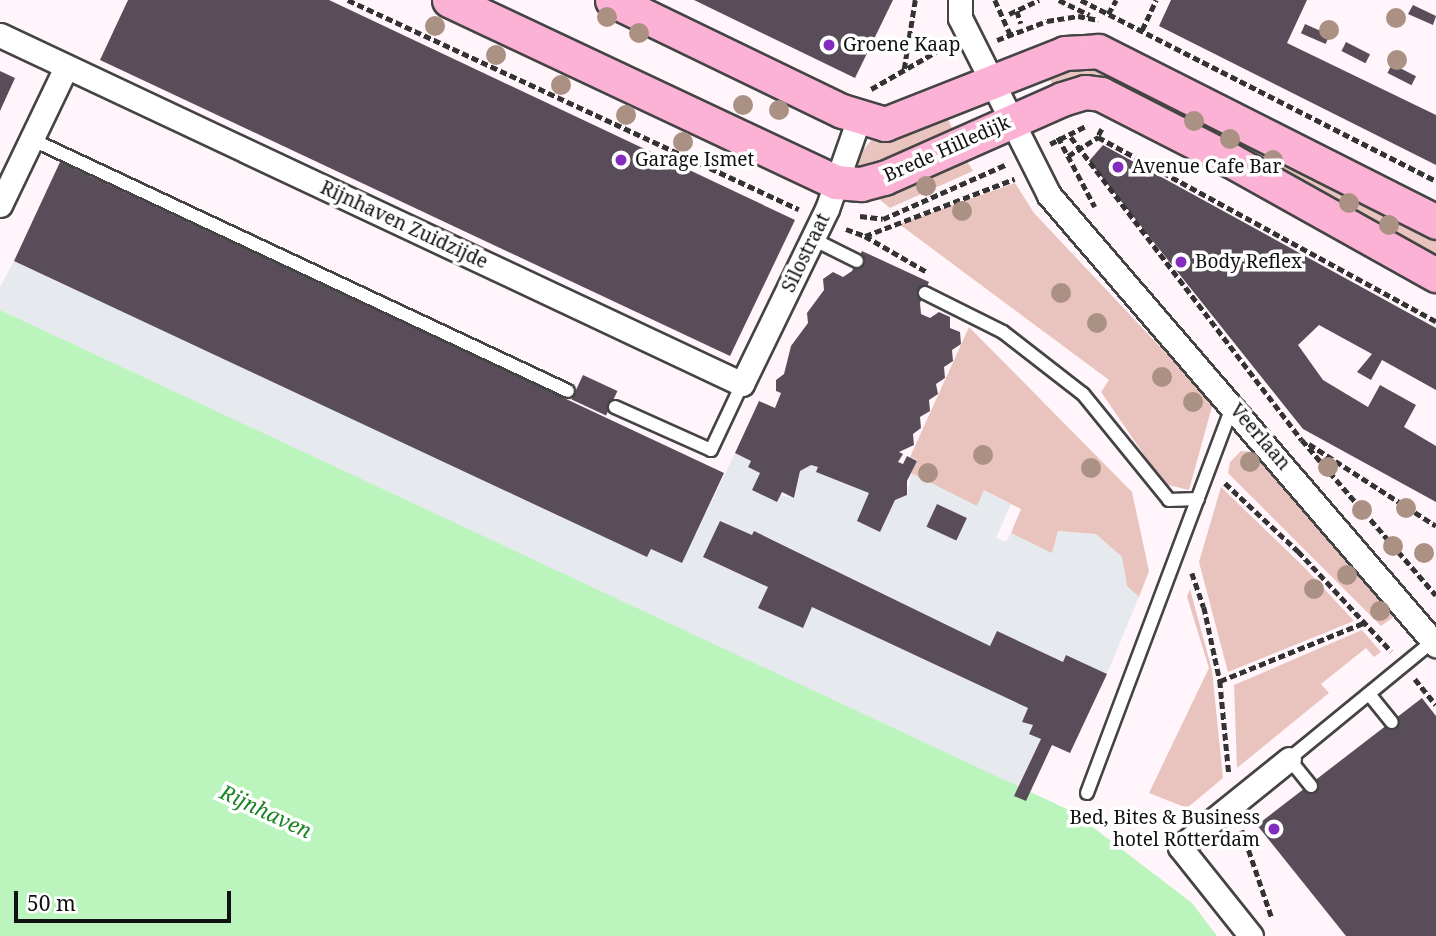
<!DOCTYPE html>
<style>
body{margin:0}
#map{position:relative;width:1436px;height:936px;overflow:hidden;background:#fff5fa;font-family:"Noto Serif",serif}
div>[style]{position:absolute}
.industrial>*{inset:0;background:#e6eaee}
.green>*{inset:0;background:#e9c4be}
.water>*{inset:0;background:#bbf4bc}
.building>*{inset:0;background:#594d59;transform-origin:0 0}
.path>*{height:4.5px;margin-top:-2.25px;transform-origin:0;background:repeating-linear-gradient(90deg,#333 0 7px,transparent 0 10.5px)}
.roads{filter:drop-shadow(2px 0 #444) drop-shadow(-2px 0 #444) drop-shadow(0 2px #444) drop-shadow(0 -2px #444)}
.lane>*{height:12px;margin:-6px;padding:0 6px;transform-origin:6px;border-radius:6px;background:#fff}
.street>*{height:23px;margin:-11.5px;padding:0 11.5px;transform-origin:11.5px;border-radius:11.5px;background:#fff}
.secondary>*{height:33px;margin:-16.5px;padding:0 16.5px;transform-origin:16.5px;border-radius:16.5px;background:#fcb2d5}
.trees>*{width:20px;height:20px;margin:-10px;border-radius:50%;background:#ab9183}
.dots>*{width:19px;height:19px;translate:-50% -50%;box-sizing:border-box;border:4px solid #fff;border-radius:50%}
span{translate:-50% -50%;white-space:nowrap;text-align:center;line-height:1.15;-webkit-text-stroke:7px #fff;paint-order:stroke}
.poi-label{font-size:19px;color:#111}
.left{translate:0 -50%;text-align:left}
.right{translate:-100% -50%;text-align:right}
.street-label{font-size:19px;color:#111}
.water-label{font-size:21px;color:#1b8323;font-style:italic}
.scale{position:absolute;left:14px;top:891px;width:217px;height:32px;box-sizing:border-box;border:4px solid #111;border-top:0;padding-left:9px;font-size:21px;line-height:24px;white-space:nowrap;color:#111;-webkit-text-stroke:5px #fff;paint-order:stroke}
</style>
<div id="map">
<div class="industrial">
<i style="clip-path:polygon(14px 261px,647px 556px,651px 549px,682px 563px,735px 453px,751px 461px,748px 467px,760px 473px,752px 490px,795px 498px,800px 471px,811px 465px,818px 467px,816px 472px,869px 493px,880px 531px,895px 500px,907px 495px,911px 473px,977px 506px,984px 490px,1011px 504px,996px 538px,1006px 542px,1011px 533px,1052px 552px,1058px 531px,1096px 534px,1122px 557px,1127px 586px,1139px 597px,1107px 674px,1067px 655px,1063px 662px,990px 646px,755px 531px,752px 535px,720px 521px,703px 557px,768px 587px,759px 608px,802px 628px,812px 607px,1028px 708px,1022px 722px,1033px 725px,1029px 734px,1041px 739px,1018px 788px,0 310px,0 287px)"></i>
</div>
<div class="green">
<i style="clip-path:polygon(1067px 62px,1123px 72px,1115px 89px,1053px 85px,1044px 70px)"></i>
<i style="clip-path:polygon(1136px 79px,1436px 234px,1436px 265px,1128px 95px)"></i>
<i style="clip-path:polygon(946px 115px,954px 132px,903px 159px,855px 169px,858px 156px,874px 137px)"></i>
<i style="clip-path:polygon(964px 156px,973px 171px,890px 208px,873px 194px)"></i>
<i style="clip-path:polygon(1015px 183px,1034px 213px,1213px 403px,1189px 490px,1164px 484px,1101px 392px,1109px 380px,899px 224px)"></i>
<i style="clip-path:polygon(969px 327px,1132px 492px,1149px 571px,1139px 597px,1127px 586px,1122px 557px,1096px 534px,1058px 531px,1052px 553px,1011px 533px,1021px 509px,984px 490px,977px 506px,911px 473px,917px 460px,910px 457px)"></i>
<i style="clip-path:polygon(1241px 451px,1256px 452px,1395px 616px,1381px 626px,1228px 473px,1230px 462px)"></i>
<i style="clip-path:polygon(1221px 487px,1305px 568px,1354px 621px,1228px 672px,1199px 562px)"></i>
<i style="clip-path:polygon(1190px 589px,1212px 670px,1223px 778px,1187px 808px,1149px 793px,1209px 668px,1187px 597px)"></i>
<i style="clip-path:polygon(1362px 630px,1381px 652px,1374px 657px,1366px 648px,1321px 684px,1329px 693px,1237px 768px,1234px 685px)"></i>
</div>
<div class="water">
<i style="clip-path:polygon(0 310px,1073px 812px,1192px 903px,1217px 936px,0 936px)"></i>
</div>
<div class="building">
<i style="clip-path:polygon(128px 0,329px 0,795px 220px,730px 356px,100px 60px)"></i>
<i style="clip-path:polygon(694px 0,893px 0,855px 78px)"></i>
<i style="clip-path:polygon(1171px 0,1307px 0,1287px 43px,1436px 115px,1436px 165px,1159px 26px)"></i>
<i style="clip-path:polygon(1413px 5px,1436px 16px,1433px 25px,1408px 14px)"></i>
<i style="left:1305px;top:24px;width:27px;height:10px;rotate:24deg"></i>
<i style="left:1346px;top:42px;width:27px;height:10px;rotate:27deg"></i>
<i style="left:1392px;top:64px;width:27px;height:10px;rotate:27deg"></i>
<i style="clip-path:polygon(0 71px,15px 78px,0 111px)"></i>
<i style="clip-path:polygon(1103px 145px,1436px 328px,1436px 390px,1382px 360px,1371px 380px,1357px 372px,1372px 354px,1319px 325px,1298px 345px,1323px 380px,1368px 407px,1380px 385px,1416px 405px,1404px 427px,1436px 446px,1436px 502px,1303px 429px,1089px 161px)"></i>
<i style="clip-path:polygon(60px 162px,724px 473px,682px 563px,651px 549px,647px 557px,14px 261px)"></i>
<i style="clip-path:polygon(862px 251px,929px 282px,920px 303px,921px 314px,930px 318px,939px 312px,950px 317px,950px 328px,960px 332px,961px 344px,952px 350px,953px 361px,944px 367px,945px 378px,936px 384px,938px 394px,929px 400px,930px 411px,920px 417px,921px 428px,913px 434px,914px 445px,899px 452px,903px 454px,898px 462px,903px 464px,907px 456px,917px 461px,907px 481px,907px 495px,895px 500px,880px 532px,857px 521px,869px 493px,816px 472px,818px 467px,811px 465px,800px 471px,794px 498px,782px 492px,777px 502px,752px 490px,760px 473px,748px 467px,751px 461px,735px 453px,759px 401px,775px 408px,781px 393px,776px 391px,776px 380px,784px 374px,791px 346px,808px 323px,807px 313px,824px 290px,823px 279px,833px 272px,843px 277px,852px 271px)"></i>
<i style="left:583px;top:375px;width:38px;height:27px;rotate:25deg"></i>
<i style="left:937px;top:504px;width:33px;height:25px;rotate:25deg"></i>
<i style="clip-path:polygon(720px 521px,752px 535px,754px 531px,990px 646px,997px 631px,1063px 662px,1066px 655px,1107px 674px,1070px 753px,1052px 745px,1026px 801px,1014px 796px,1041px 739px,1029px 734px,1033px 725px,1022px 722px,1028px 708px,812px 607px,803px 628px,758px 608px,768px 587px,703px 557px)"></i>
<i style="clip-path:polygon(1422px 698px,1436px 716px,1436px 936px,1346px 936px,1257px 825px)"></i>
</div>
<div class="path">
<i style="left:348px;top:0;width:497px;rotate:24.9deg"></i>
<i style="left:995px;top:0;width:37px;rotate:66deg"></i>
<i style="left:1059px;top:0;width:34px;rotate:26deg"></i>
<i style="left:1081px;top:0;width:398px;rotate:27deg"></i>
<i style="left:1017px;top:11px;width:13px;rotate:72deg"></i>
<i style="left:1009px;top:14px;width:33px;rotate:-25deg"></i>
<i style="left:1108px;top:14px;width:16px;rotate:-60deg"></i>
<i style="left:1142px;top:30px;width:33px;rotate:-65deg"></i>
<i style="left:997px;top:40px;width:53px;rotate:-20.8deg"></i>
<i style="left:1047px;top:21px;width:31px;rotate:-9deg"></i>
<i style="left:1078px;top:16px;width:21px;rotate:11deg"></i>
<i style="left:904px;top:69px;width:70px;rotate:-80.9deg"></i>
<i style="left:871px;top:89px;width:86px;rotate:-29.8deg"></i>
<i style="left:1102px;top:129px;width:9px;rotate:117deg"></i>
<i style="left:1098px;top:137px;width:385px;rotate:28.6deg"></i>
<i style="left:1058px;top:137px;width:79px;rotate:62.1deg"></i>
<i style="left:1071px;top:137px;width:381px;rotate:52.7deg"></i>
<i style="left:1302px;top:440px;width:205px;rotate:49.2deg"></i>
<i style="left:1050px;top:144px;width:40px;rotate:-26.6deg"></i>
<i style="left:1068px;top:156px;width:36px;rotate:-32deg"></i>
<i style="left:860px;top:216px;width:23px;rotate:7deg"></i>
<i style="left:883px;top:219px;width:136px;rotate:-23.9deg"></i>
<i style="left:846px;top:229px;width:20px;rotate:20deg"></i>
<i style="left:865px;top:236px;width:160px;rotate:-20.9deg"></i>
<i style="left:865px;top:236px;width:72px;rotate:30.1deg"></i>
<i style="left:1309px;top:444px;width:151px;rotate:32.8deg"></i>
<i style="left:1225px;top:483px;width:100px;rotate:43deg"></i>
<i style="left:1298px;top:551px;width:137px;rotate:47.1deg"></i>
<i style="left:1192px;top:573px;width:36px;rotate:71deg"></i>
<i style="left:1204px;top:607px;width:76px;rotate:77.8deg"></i>
<i style="left:1220px;top:681px;width:93px;rotate:84.5deg"></i>
<i style="left:1415px;top:679px;width:33px;rotate:51deg"></i>
<i style="left:1220px;top:681px;width:157px;rotate:-22deg"></i>
<i style="left:1242px;top:830px;width:93px;rotate:71.2deg"></i>
</div>
<div class="roads">
<div class="lane">
<i style="left:31px;top:139px;width:593px;rotate:25.14deg"></i>
<i style="left:813px;top:239px;width:49px;rotate:26.6deg"></i>
<i style="left:925px;top:293px;width:87px;rotate:26.6deg"></i>
<i style="left:1003px;top:332px;width:101px;rotate:37.8deg"></i>
<i style="left:1083px;top:394px;width:136px;rotate:50.9deg"></i>
<i style="left:1169px;top:500px;width:29px;rotate:-2deg"></i>
<i style="left:615px;top:407px;width:105px;rotate:24.1deg"></i>
<i style="left:711px;top:450px;width:73px;rotate:-64.8deg"></i>
<i style="left:1369px;top:694px;width:36px;rotate:51deg"></i>
<i style="left:1311px;top:786px;width:35px;rotate:-129deg"></i>
<i style="left:1289px;top:759px;width:186px;rotate:-39.3deg"></i>
<i style="left:1087px;top:793px;width:415px;rotate:-69.4deg"></i>
</div>
<div class="street">
<i style="left:960px;top:0;width:18px;rotate:90deg"></i>
<i style="left:960px;top:18px;width:198px;rotate:63.3deg"></i>
<i style="left:1049px;top:195px;width:594px;rotate:49.3deg"></i>
<i style="left:0;top:35px;width:820px;rotate:25.19deg"></i>
<i style="left:742px;top:384px;width:195px;rotate:-64.1deg"></i>
<i style="left:827px;top:209px;width:96px;rotate:-70.6deg"></i>
<i style="left:0;top:205px;width:153px;rotate:-64.4deg"></i>
<i style="left:1251px;top:936px;width:114px;rotate:-128.6deg"></i>
<i style="left:1180px;top:847px;width:140px;rotate:-38.9deg"></i>
</div>
<div class="secondary">
<i style="left:449px;top:0;width:428px;rotate:25.2deg"></i>
<i style="left:836px;top:182px;width:25px;rotate:5deg"></i>
<i style="left:861px;top:184px;width:24px;rotate:-15deg"></i>
<i style="left:884px;top:178px;width:195px;rotate:-23.9deg"></i>
<i style="left:1062px;top:99px;width:24px;rotate:-17deg"></i>
<i style="left:1085px;top:92px;width:16px;rotate:7deg"></i>
<i style="left:1101px;top:94px;width:145px;rotate:27.1deg"></i>
<i style="left:1230px;top:160px;width:236px;rotate:29.2deg"></i>
<i style="left:612px;top:0;width:255px;rotate:25.8deg"></i>
<i style="left:842px;top:111px;width:45px;rotate:16.8deg"></i>
<i style="left:885px;top:124px;width:193px;rotate:-21.5deg"></i>
<i style="left:1065px;top:53px;width:33px;rotate:-3deg"></i>
<i style="left:1098px;top:51px;width:379px;rotate:26.8deg"></i>
</div>
</div>
<div class="trees">
<i style="left:607px;top:17px"></i>
<i style="left:1396px;top:18px"></i>
<i style="left:435px;top:26px"></i>
<i style="left:1329px;top:30px"></i>
<i style="left:639px;top:33px"></i>
<i style="left:496px;top:55px"></i>
<i style="left:1397px;top:60px"></i>
<i style="left:561px;top:85px"></i>
<i style="left:743px;top:105px"></i>
<i style="left:779px;top:110px"></i>
<i style="left:626px;top:115px"></i>
<i style="left:1194px;top:121px"></i>
<i style="left:1230px;top:139px"></i>
<i style="left:683px;top:142px"></i>
<i style="left:1273px;top:160px"></i>
<i style="left:926px;top:186px"></i>
<i style="left:1349px;top:203px"></i>
<i style="left:962px;top:211px"></i>
<i style="left:1389px;top:225px"></i>
<i style="left:1061px;top:293px"></i>
<i style="left:1097px;top:323px"></i>
<i style="left:1162px;top:377px"></i>
<i style="left:1193px;top:402px"></i>
<i style="left:983px;top:455px"></i>
<i style="left:1250px;top:462px"></i>
<i style="left:1328px;top:467px"></i>
<i style="left:1091px;top:468px"></i>
<i style="left:928px;top:473px"></i>
<i style="left:1406px;top:508px"></i>
<i style="left:1362px;top:510px"></i>
<i style="left:1393px;top:546px"></i>
<i style="left:1424px;top:553px"></i>
<i style="left:1347px;top:575px"></i>
<i style="left:1314px;top:589px"></i>
<i style="left:1380px;top:611px"></i>
</div>
<div class="dots">
<i style="left:829px;top:45px;background:#832cbd"></i>
<i style="left:621px;top:160px;background:#832cbd"></i>
<i style="left:1118px;top:167px;background:#832cbd"></i>
<i style="left:1181px;top:262px;background:#832cbd"></i>
<i style="left:1274px;top:829px;background:#832cbd"></i>
</div>
<div class="poi-label">
<span class="left" style="left:843px;top:45px">Groene Kaap</span>
<span class="left" style="left:635px;top:160px">Garage Ismet</span>
<span class="left" style="left:1132px;top:167px">Avenue Cafe Bar</span>
<span class="left" style="left:1195px;top:262px">Body Reflex</span>
<span class="right" style="left:1260px;top:829px">Bed, Bites &amp; Business<br>hotel Rotterdam</span>
</div>
<div class="street-label">
<span style="left:947px;top:149px;rotate:-24deg">Brede Hilledijk</span>
<span style="left:404px;top:225px;rotate:25deg">Rijnhaven Zuidzijde</span>
<span style="left:806px;top:253px;rotate:-64deg">Silostraat</span>
<span style="left:1260px;top:437px;rotate:49deg">Veerlaan</span>
</div>
<div class="water-label">
<span style="left:266px;top:811px;rotate:25deg">Rijnhaven</span>
</div>
<div class="scale">50 m</div>
</div>
